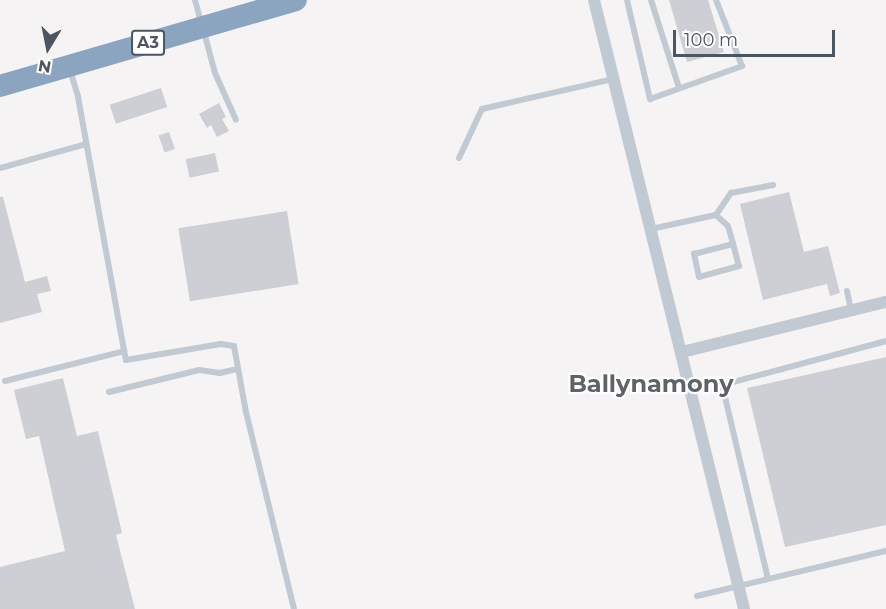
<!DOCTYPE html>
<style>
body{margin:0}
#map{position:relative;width:886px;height:609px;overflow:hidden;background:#f5f3f3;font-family:Montserrat,sans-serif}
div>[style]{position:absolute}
.building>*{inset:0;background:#cdcfd5;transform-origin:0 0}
.lane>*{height:6px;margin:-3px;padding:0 3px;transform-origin:3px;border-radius:3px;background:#c1cad2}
.street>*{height:12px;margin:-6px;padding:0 6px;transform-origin:6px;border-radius:6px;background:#c1cad2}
.highway>*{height:22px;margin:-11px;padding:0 11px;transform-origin:11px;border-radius:11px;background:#8ba5c1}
span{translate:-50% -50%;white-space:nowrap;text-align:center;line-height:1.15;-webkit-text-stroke:4.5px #fff;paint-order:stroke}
.shield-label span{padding:2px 4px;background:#fff;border:2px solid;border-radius:4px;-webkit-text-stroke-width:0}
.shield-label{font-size:16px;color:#4a5661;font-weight:700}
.district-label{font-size:24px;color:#5f6368;font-weight:700}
.north{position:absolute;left:18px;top:18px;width:60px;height:60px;-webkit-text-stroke:4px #fff;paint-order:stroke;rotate:190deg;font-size:16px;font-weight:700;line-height:24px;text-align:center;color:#4a5661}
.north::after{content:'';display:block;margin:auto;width:21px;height:27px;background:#4a5661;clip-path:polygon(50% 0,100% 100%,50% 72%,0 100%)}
.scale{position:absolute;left:673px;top:30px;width:162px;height:27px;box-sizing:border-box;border:3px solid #4a5661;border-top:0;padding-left:8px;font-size:18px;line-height:21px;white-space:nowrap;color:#4a5661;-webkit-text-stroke:4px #fff;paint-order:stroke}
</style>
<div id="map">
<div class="building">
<i style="clip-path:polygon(669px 0,708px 0,724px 52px,687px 62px)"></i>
<i style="left:161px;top:88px;width:20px;height:54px;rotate:72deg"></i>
<i style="clip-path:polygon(219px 103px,226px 117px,222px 119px,229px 131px,217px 137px,211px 125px,207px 128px,199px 114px)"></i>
<i style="left:169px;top:132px;width:18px;height:11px;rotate:71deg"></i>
<i style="left:215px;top:153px;width:19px;height:30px;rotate:78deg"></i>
<i style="clip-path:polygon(789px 192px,804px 252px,828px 246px,840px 293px,830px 296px,827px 284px,763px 300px,740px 204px)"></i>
<i style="clip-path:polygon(0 197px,3px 197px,25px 282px,47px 276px,51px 291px,37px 294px,42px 312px,0 323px)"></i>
<i style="left:287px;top:211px;width:74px;height:110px;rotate:81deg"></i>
<i style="clip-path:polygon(886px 357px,886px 525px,785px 547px,747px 388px)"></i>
<i style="clip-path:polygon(63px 378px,77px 436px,98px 431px,122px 533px,116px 535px,135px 609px,0 609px,0 567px,65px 551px,39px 436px,26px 439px,14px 390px)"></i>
</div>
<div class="lane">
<i style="left:195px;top:0;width:24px;rotate:75deg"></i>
<i style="left:627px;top:0;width:102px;rotate:76.9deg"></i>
<i style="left:650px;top:99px;width:98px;rotate:-19.7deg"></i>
<i style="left:742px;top:66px;width:71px;rotate:-111.5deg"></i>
<i style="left:651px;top:0;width:92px;rotate:72.3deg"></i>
<i style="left:204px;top:32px;width:42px;rotate:75deg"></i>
<i style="left:215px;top:73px;width:51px;rotate:65.9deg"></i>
<i style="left:70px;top:70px;width:28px;rotate:73deg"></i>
<i style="left:78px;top:97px;width:267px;rotate:79.7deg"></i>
<i style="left:126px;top:360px;width:96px;rotate:-9.6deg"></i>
<i style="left:221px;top:344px;width:13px;rotate:9deg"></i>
<i style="left:234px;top:346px;width:67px;rotate:79.7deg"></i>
<i style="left:246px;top:412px;width:203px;rotate:76.3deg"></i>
<i style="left:459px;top:158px;width:54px;rotate:-64.9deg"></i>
<i style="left:482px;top:109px;width:134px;rotate:-12.9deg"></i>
<i style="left:0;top:168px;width:89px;rotate:-15.6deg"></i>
<i style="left:716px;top:215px;width:27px;rotate:-56deg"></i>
<i style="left:731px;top:193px;width:43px;rotate:-10.8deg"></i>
<i style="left:651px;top:229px;width:66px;rotate:-12.2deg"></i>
<i style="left:716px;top:215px;width:16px;rotate:43deg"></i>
<i style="left:728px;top:226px;width:19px;rotate:74deg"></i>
<i style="left:733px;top:244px;width:23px;rotate:75deg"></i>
<i style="left:739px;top:266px;width:41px;rotate:164.6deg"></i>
<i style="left:699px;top:277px;width:24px;rotate:-102deg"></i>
<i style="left:694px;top:254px;width:40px;rotate:-14.4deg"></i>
<i style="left:847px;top:291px;width:19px;rotate:78deg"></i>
<i style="left:5px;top:381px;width:123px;rotate:-14.1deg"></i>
<i style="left:109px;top:392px;width:93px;rotate:-13.7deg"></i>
<i style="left:199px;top:370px;width:21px;rotate:8deg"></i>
<i style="left:220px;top:373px;width:18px;rotate:-13deg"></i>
<i style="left:768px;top:579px;width:199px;rotate:-103.3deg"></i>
<i style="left:722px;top:385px;width:170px;rotate:-15deg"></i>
<i style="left:697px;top:596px;width:194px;rotate:-13.4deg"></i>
</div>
<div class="street">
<i style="left:594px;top:0;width:627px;rotate:76.16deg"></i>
<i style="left:682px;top:352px;width:210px;rotate:-13.8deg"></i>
</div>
<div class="highway">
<i style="left:0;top:86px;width:308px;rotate:-16.2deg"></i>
</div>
<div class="shield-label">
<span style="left:148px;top:43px">A3</span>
</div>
<div class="district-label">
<span style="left:651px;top:384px">Ballynamony</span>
</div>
<div class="north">N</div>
<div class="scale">100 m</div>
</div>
